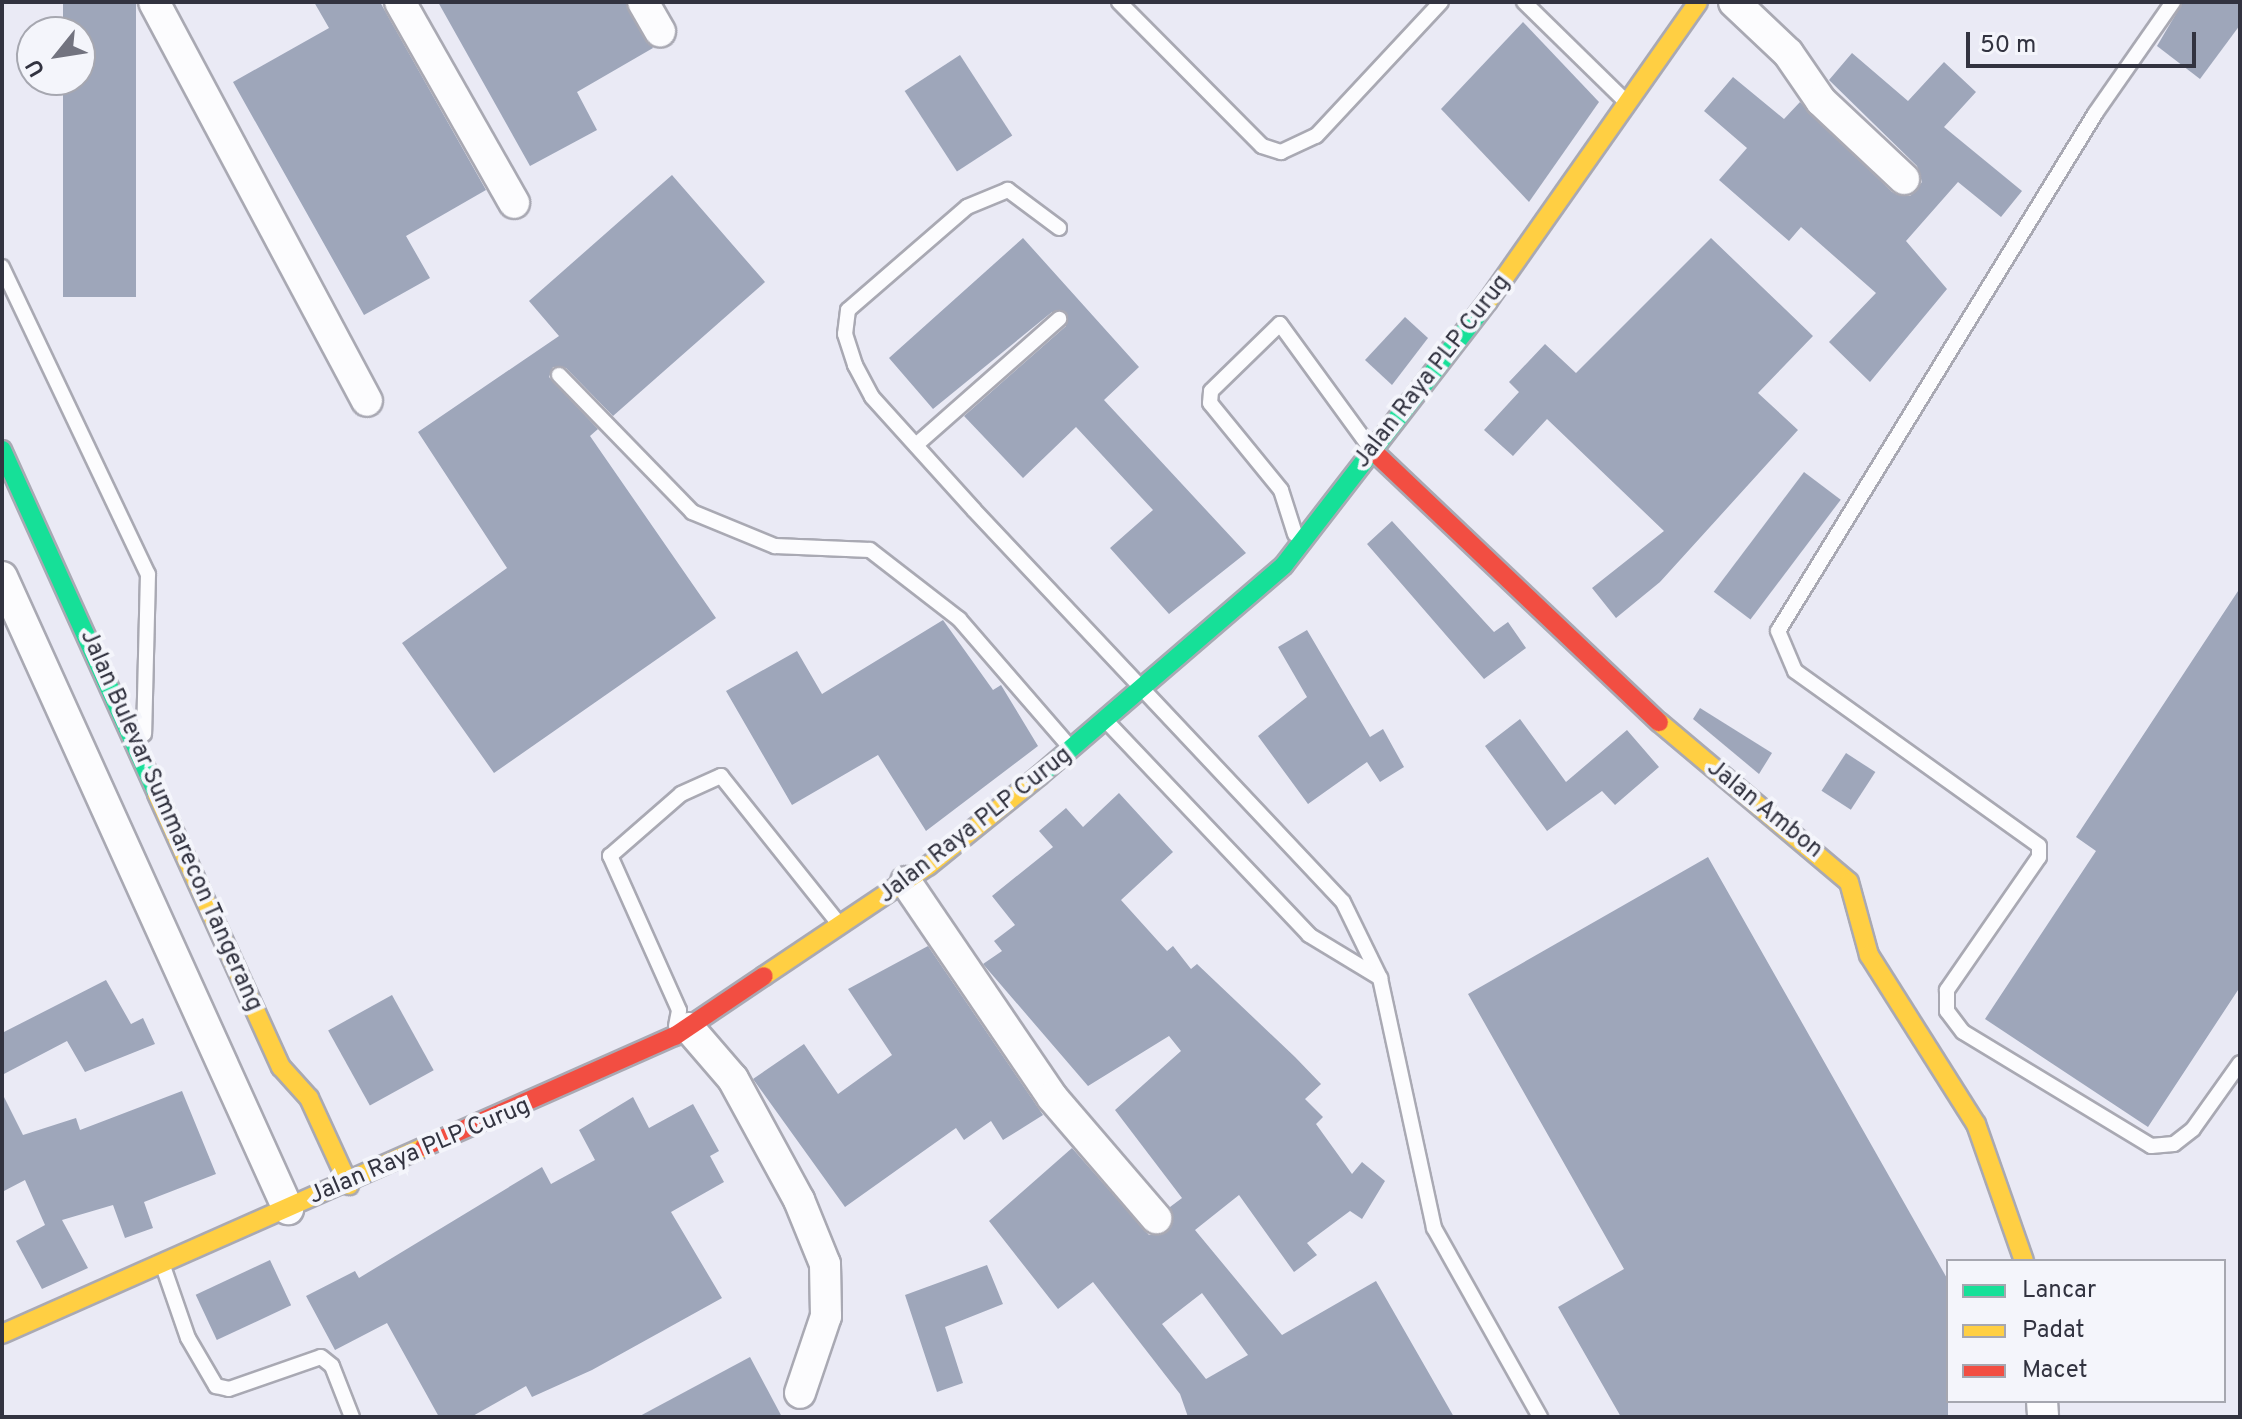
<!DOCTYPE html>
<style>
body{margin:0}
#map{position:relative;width:2242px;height:1419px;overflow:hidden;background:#eaeaf5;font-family:Overpass,sans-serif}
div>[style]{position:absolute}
.building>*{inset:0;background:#9ea6ba;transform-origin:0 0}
.roads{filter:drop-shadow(2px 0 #a9a9b3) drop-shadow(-2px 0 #a9a9b3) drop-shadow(0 2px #a9a9b3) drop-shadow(0 -2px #a9a9b3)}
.lane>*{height:14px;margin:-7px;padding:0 7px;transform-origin:7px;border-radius:7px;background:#fcfcfe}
.street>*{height:30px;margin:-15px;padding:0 15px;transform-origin:15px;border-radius:15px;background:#fcfcfe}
.fast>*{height:18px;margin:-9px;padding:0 9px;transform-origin:9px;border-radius:9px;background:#16e098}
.slow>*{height:18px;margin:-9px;padding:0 9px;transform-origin:9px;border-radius:9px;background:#ffcf43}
.jam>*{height:18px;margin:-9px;padding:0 9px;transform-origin:9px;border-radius:9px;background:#f24e42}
span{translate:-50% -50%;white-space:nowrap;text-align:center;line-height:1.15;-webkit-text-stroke:8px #f4f5fb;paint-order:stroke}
.street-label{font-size:24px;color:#323340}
.frame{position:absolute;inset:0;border:4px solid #323340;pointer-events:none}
.legend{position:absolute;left:1946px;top:1259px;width:280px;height:144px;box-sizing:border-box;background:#f4f5fb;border:2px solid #a6a7b0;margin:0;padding:10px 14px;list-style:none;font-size:24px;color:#323340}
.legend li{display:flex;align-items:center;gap:16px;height:40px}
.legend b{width:40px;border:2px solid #a6a7b0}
.north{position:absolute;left:16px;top:16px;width:80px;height:80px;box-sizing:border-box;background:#f4f5fb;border:2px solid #a6a7b0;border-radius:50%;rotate:240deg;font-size:22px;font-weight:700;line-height:32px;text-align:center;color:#323340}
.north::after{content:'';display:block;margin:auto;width:28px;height:36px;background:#72737f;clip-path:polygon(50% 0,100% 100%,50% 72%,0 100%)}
.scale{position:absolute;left:1966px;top:32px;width:230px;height:36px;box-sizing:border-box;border:4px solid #323340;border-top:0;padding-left:10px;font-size:24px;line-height:28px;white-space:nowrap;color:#323340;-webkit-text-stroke:6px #f4f5fb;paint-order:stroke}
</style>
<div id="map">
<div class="building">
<i style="left:63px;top:2px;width:73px;height:295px"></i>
<i style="clip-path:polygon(314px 2px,380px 2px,486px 190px,406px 236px,430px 278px,364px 315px,233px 82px,329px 28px)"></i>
<i style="clip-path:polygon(438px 2px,625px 2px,653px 48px,577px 92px,597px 130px,530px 166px)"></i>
<i style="clip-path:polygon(2183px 2px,2240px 2px,2240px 25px,2200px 79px,2157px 46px)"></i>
<i style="clip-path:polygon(1523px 22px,1599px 102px,1529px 202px,1441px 109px)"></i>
<i style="clip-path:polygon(1852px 53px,1908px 101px,1944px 62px,1976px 92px,1944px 127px,2022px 191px,2001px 217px,1958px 182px,1906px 241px,1947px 289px,1870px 382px,1829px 342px,1876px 293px,1801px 227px,1789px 241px,1719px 180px,1747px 148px,1704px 111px,1733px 77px,1784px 119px,1800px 102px,1892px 192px,1910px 196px,1922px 182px,1917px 166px,1829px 80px)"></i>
<i style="left:960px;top:55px;width:96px;height:66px;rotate:57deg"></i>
<i style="clip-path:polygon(672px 175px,765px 282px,613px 416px,566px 368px,553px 367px,549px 377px,598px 429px,590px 436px,716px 618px,494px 773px,402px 643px,507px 568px,418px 432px,559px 336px,529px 301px)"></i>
<i style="clip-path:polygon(1023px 238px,1139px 367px,1104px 400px,1246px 553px,1169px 614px,1110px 548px,1153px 510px,1076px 427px,1023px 478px,964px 416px,1066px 326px,1066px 312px,1052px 312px,933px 409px,889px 358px)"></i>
<i style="clip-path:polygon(1711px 238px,1813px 336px,1758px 393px,1798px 430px,1660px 582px,1616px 618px,1592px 588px,1664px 531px,1547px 419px,1513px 456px,1484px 430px,1519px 392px,1509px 382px,1545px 344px,1576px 373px)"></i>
<i style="clip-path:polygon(1405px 317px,1428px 338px,1392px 385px,1365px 360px)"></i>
<i style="left:1804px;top:472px;width:46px;height:150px;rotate:37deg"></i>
<i style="clip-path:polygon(1392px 521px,1494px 632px,1508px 622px,1526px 648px,1484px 679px,1367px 544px)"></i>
<i style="clip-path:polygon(2240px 588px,2240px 987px,2148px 1127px,1985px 1019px,2096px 851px,2076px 837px)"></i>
<i style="clip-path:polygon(943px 620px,993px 690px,1001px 685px,1038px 746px,926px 831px,878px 755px,792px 805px,726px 691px,797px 651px,822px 694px)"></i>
<i style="clip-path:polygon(1307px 630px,1370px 737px,1383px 729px,1404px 767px,1380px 782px,1367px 762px,1308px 804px,1258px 736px,1307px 697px,1278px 647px)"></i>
<i style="clip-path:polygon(1700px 708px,1772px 753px,1759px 774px,1693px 719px)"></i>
<i style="clip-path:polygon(1520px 719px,1566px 782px,1627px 730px,1659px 767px,1615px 805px,1602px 791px,1547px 831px,1485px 746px)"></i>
<i style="left:1846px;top:753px;width:35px;height:45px;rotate:33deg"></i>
<i style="clip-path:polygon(evenodd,1119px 793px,1173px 852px,1121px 900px,1167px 951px,1173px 946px,1191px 969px,1197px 964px,1295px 1057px,1321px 1084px,1305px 1099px,1323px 1117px,1316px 1124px,1352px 1174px,1362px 1162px,1385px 1181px,1362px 1219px,1350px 1211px,1307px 1243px,1317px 1255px,1294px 1272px,1239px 1195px,1195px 1230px,1282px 1335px,1376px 1281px,1454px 1417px,1188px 1417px,1180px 1394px,1093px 1282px,1058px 1309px,989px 1221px,1072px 1148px,1149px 1235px,1168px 1231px,1170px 1207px,1182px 1198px,1115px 1110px,1181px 1051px,1169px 1036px,1088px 1086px,983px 964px,1002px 951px,994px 941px,1015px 925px,992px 896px,1053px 847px,1039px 831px,1066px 808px,1083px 827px,1119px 793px,1202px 1293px,1248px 1355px,1206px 1379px,1162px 1324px,1202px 1293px)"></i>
<i style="clip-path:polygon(1708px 857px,1948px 1280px,1948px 1417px,1621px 1417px,1558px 1307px,1624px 1269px,1468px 994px)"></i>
<i style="clip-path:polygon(928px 946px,1043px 1115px,1003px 1140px,991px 1121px,964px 1140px,956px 1128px,845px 1207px,753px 1079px,804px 1044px,838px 1094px,892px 1055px,848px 989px)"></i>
<i style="clip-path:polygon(106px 980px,131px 1024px,143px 1018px,155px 1044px,85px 1072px,67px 1041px,2px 1075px,2px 1033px)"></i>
<i style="left:392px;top:995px;width:86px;height:73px;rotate:61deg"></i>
<i style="clip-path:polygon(182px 1091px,216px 1174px,144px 1202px,153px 1228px,125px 1238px,113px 1205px,62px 1220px,88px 1268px,42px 1289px,16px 1241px,45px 1225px,25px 1180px,2px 1192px,2px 1093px,23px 1135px,76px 1118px,80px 1130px)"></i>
<i style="clip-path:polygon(633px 1097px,649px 1128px,693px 1104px,719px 1151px,710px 1156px,724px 1182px,671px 1212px,722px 1298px,592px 1370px,532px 1397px,526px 1386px,471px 1417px,439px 1417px,387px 1323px,335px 1350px,306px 1296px,355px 1271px,359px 1278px,542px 1167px,551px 1184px,595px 1160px,579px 1130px)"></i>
<i style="left:270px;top:1260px;width:50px;height:82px;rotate:65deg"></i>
<i style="clip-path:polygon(987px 1265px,1003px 1304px,945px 1327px,963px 1383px,937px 1392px,905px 1295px)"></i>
<i style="clip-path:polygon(750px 1357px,782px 1417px,638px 1417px)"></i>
</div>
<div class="roads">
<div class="lane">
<i style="left:1119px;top:2px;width:203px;rotate:45.2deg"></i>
<i style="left:1262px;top:146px;width:20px;rotate:18deg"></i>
<i style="left:1281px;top:152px;width:38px;rotate:-25deg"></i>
<i style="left:1316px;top:136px;width:183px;rotate:-47deg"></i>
<i style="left:1524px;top:2px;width:140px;rotate:44.4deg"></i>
<i style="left:2173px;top:2px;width:136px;rotate:124.9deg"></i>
<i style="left:2095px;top:114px;width:606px;rotate:121.51deg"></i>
<i style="left:1778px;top:631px;width:43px;rotate:67deg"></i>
<i style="left:1795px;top:671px;width:300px;rotate:35.6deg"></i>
<i style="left:2039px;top:846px;width:11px;rotate:90deg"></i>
<i style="left:2039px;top:857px;width:162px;rotate:124.7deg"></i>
<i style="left:1947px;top:990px;width:21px;rotate:90deg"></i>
<i style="left:1947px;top:1011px;width:26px;rotate:53deg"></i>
<i style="left:1963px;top:1032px;width:220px;rotate:31.2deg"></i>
<i style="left:2151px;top:1146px;width:23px;rotate:-5deg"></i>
<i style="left:2174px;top:1144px;width:24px;rotate:-38deg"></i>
<i style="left:2193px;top:1129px;width:81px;rotate:-54.5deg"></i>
<i style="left:1059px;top:228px;width:64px;rotate:-143.3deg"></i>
<i style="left:1008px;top:190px;width:44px;rotate:157.5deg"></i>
<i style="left:967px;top:207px;width:157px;rotate:139.1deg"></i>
<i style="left:848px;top:310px;width:24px;rotate:97deg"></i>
<i style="left:845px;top:334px;width:33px;rotate:72deg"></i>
<i style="left:855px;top:365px;width:36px;rotate:62deg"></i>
<i style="left:872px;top:397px;width:152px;rotate:47.9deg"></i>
<i style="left:974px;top:510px;width:538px;rotate:46.73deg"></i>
<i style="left:1343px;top:902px;width:85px;rotate:64deg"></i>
<i style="left:1380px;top:978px;width:256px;rotate:77.8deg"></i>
<i style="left:1434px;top:1228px;width:217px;rotate:60.7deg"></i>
<i style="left:2px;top:267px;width:340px;rotate:64.6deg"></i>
<i style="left:148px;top:574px;width:160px;rotate:91.4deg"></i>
<i style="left:559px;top:375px;width:191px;rotate:45.8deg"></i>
<i style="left:692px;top:512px;width:90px;rotate:22.3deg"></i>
<i style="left:775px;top:546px;width:95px;rotate:2.4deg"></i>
<i style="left:870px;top:550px;width:113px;rotate:37.8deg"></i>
<i style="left:959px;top:619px;width:169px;rotate:49.1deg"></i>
<i style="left:916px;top:445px;width:191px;rotate:-41.4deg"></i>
<i style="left:1295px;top:534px;width:46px;rotate:-107.7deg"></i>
<i style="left:1281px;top:490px;width:112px;rotate:-129.2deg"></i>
<i style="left:1210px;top:403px;width:12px;rotate:-85deg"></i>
<i style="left:1211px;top:391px;width:96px;rotate:-44.2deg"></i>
<i style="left:1280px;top:324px;width:151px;rotate:53.9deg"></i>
<i style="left:1111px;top:726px;width:288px;rotate:46.5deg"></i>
<i style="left:1309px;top:935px;width:83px;rotate:31.2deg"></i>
<i style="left:676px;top:1026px;width:16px;rotate:-79deg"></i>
<i style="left:679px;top:1010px;width:169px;rotate:-114.1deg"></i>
<i style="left:610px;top:856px;width:94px;rotate:-41.1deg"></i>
<i style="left:681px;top:794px;width:44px;rotate:-24.2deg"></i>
<i style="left:721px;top:776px;width:184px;rotate:51.4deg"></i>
<i style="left:163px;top:1266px;width:76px;rotate:70.9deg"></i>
<i style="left:188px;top:1338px;width:56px;rotate:59.7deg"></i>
<i style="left:216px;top:1386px;width:13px;rotate:13deg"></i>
<i style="left:229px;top:1389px;width:97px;rotate:-19.2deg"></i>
<i style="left:321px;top:1357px;width:14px;rotate:39deg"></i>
<i style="left:332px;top:1366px;width:55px;rotate:68.6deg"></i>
</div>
<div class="street">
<i style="left:154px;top:2px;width:452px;rotate:61.9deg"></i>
<i style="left:400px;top:2px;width:231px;rotate:60.4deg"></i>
<i style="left:643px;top:2px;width:34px;rotate:60deg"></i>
<i style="left:1734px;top:2px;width:74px;rotate:43.4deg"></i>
<i style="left:1788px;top:53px;width:58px;rotate:55.5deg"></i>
<i style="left:1821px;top:101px;width:114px;rotate:43.2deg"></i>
<i style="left:2px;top:577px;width:694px;rotate:65.65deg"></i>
<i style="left:906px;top:882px;width:260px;rotate:55.8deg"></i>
<i style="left:1052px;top:1097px;width:160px;rotate:49.3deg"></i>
<i style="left:689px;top:1028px;width:67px;rotate:49.2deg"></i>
<i style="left:733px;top:1079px;width:138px;rotate:61.4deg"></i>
<i style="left:799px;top:1200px;width:69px;rotate:67.9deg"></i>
<i style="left:825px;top:1264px;width:52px;rotate:88.9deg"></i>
<i style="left:826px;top:1316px;width:81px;rotate:108.7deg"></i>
<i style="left:2042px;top:1401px;width:16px;rotate:86deg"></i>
</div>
<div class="fast">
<i style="left:2px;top:450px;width:377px;rotate:65.7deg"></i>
<i style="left:1039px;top:776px;width:323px;rotate:-40.7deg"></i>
<i style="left:1284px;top:565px;width:334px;rotate:-52.3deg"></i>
</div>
<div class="slow">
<i style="left:1488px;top:301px;width:365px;rotate:-54.9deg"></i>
<i style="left:1659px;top:722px;width:248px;rotate:40.1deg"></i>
<i style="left:1849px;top:882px;width:76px;rotate:74.7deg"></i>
<i style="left:1869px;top:955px;width:200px;rotate:57.7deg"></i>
<i style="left:1976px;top:1124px;width:145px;rotate:70.7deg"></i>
<i style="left:157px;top:794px;width:300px;rotate:65.6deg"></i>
<i style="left:281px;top:1067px;width:42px;rotate:47.9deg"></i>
<i style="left:309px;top:1098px;width:96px;rotate:65.3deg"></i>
<i style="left:764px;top:976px;width:197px;rotate:-33.9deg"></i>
<i style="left:928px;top:866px;width:143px;rotate:-39deg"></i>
<i style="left:2px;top:1334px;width:462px;rotate:-23.9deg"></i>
</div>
<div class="jam">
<i style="left:1371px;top:449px;width:397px;rotate:43.5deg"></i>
<i style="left:424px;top:1147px;width:274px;rotate:-23.9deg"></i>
<i style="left:675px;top:1036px;width:107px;rotate:-34deg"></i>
</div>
</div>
<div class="street-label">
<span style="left:1433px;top:372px;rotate:-52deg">Jalan Raya PLP Curug</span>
<span style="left:1764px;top:810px;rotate:39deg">Jalan Ambon</span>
<span style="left:170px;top:821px;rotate:66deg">Jalan Bulevar Summarecon Tangerang</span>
<span style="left:976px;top:826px;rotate:-38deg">Jalan Raya PLP Curug</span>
<span style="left:420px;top:1152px;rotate:-23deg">Jalan Raya PLP Curug</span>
</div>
<div class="frame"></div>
<ul class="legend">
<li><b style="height:10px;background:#16e098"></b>Lancar</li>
<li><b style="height:10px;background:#ffcf43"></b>Padat</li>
<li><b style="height:10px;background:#f24e42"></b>Macet</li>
</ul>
<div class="north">U</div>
<div class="scale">50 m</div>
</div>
